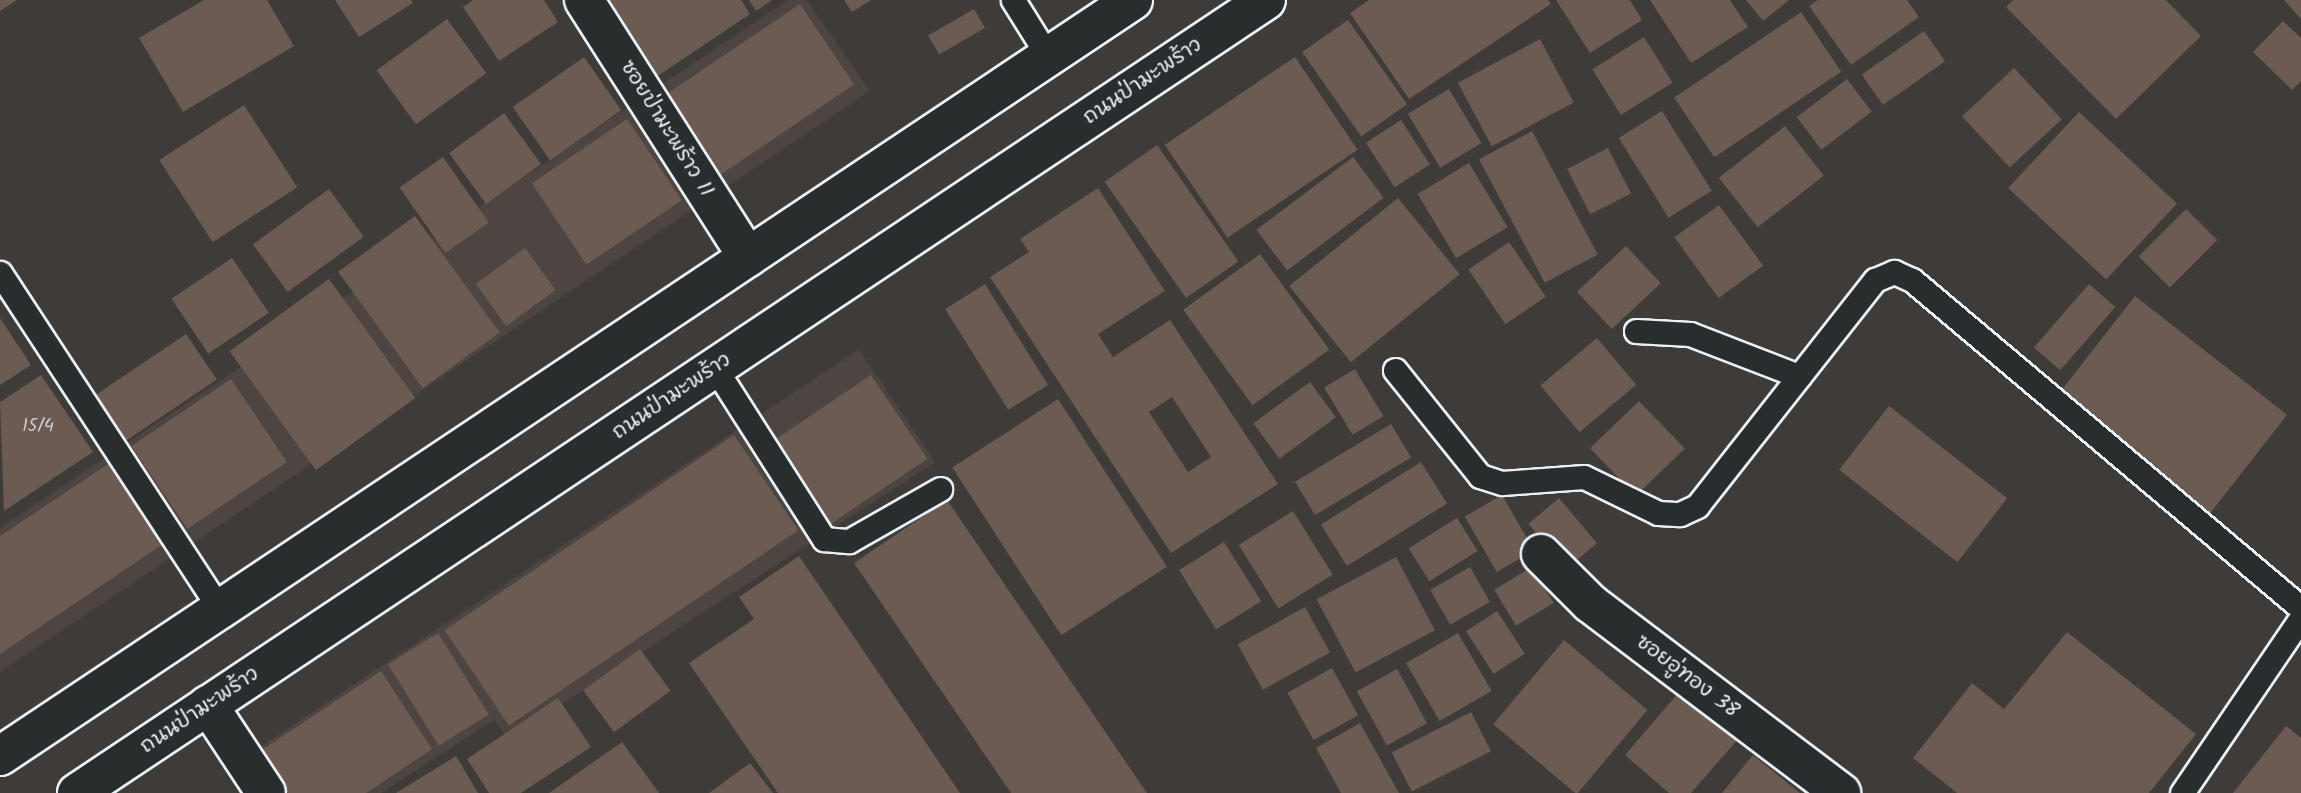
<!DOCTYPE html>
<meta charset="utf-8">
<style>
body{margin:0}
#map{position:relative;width:2301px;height:793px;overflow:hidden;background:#3e3b39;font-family:Kalam,"Playpen Sans Thai",sans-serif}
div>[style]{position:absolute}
.built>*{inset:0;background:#4c4541}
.building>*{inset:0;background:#6b5b53;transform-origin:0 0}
.roads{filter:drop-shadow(2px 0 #e8f1f8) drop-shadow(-2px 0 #e8f1f8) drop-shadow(0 2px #e8f1f8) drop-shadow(0 -2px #e8f1f8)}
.lane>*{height:23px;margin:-11.5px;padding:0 11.5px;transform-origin:11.5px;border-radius:11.5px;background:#2a2d2e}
.street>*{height:38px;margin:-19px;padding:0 19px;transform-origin:19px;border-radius:19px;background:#2a2d2e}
.secondary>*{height:38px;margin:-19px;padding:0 19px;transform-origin:19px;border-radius:19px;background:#2a2d2e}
span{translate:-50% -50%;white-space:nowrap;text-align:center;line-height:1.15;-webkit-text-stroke:6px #2a2d2e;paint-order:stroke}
.number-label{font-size:18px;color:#c9cccf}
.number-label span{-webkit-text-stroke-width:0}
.street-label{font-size:21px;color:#e8f1f8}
</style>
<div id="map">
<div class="built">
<i style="clip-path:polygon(788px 0,807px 0,870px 91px,0 672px,0 528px)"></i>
<i style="clip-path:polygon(859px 349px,935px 462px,508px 739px,494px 720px,381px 793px,279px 793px,252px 752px)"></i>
</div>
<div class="building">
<i style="clip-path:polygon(0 0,17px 0,0 11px)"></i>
<i style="clip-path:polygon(204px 0,267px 0,294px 46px,183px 112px,139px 38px)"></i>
<i style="clip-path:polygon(335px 0,411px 0,413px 3px,359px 37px)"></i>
<i style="clip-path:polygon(473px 0,544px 0,558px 22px,499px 61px,463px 7px)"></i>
<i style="clip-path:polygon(601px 0,741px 0,750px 14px,653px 79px)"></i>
<i style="clip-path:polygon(749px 0,772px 0,756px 11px)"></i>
<i style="clip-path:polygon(844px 0,871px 0,852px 12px)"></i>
<i style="clip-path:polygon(1369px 0,1548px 0,1551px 4px,1409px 99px,1350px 13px)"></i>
<i style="clip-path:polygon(1556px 0,1630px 0,1642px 20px,1590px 53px)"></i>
<i style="clip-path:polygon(1650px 0,1730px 0,1748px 27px,1691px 63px)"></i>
<i style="clip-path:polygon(1746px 0,1789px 0,1763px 21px)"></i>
<i style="clip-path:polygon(1818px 0,1907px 0,1919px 17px,1851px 65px,1809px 6px)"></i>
<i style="clip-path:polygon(2013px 0,2166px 0,2201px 36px,2116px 119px,2006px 7px)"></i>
<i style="clip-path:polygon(2284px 0,2301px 0,2301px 19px)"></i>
<i style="left:800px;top:4px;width:97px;height:170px;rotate:56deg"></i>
<i style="left:974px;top:9px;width:22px;height:53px;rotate:60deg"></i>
<i style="left:1801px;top:12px;width:72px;height:153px;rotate:56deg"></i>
<i style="left:447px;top:19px;width:67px;height:87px;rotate:54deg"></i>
<i style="left:1348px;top:20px;width:103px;height:56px;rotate:55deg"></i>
<i style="clip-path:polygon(2283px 21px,2301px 38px,2301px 81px,2292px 90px,2253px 52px)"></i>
<i style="left:1924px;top:31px;width:37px;height:76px;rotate:55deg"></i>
<i style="left:1644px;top:37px;width:54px;height:61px;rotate:58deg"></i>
<i style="left:1540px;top:39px;width:72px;height:93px;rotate:62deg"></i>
<i style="left:584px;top:57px;width:65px;height:87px;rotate:55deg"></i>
<i style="left:1295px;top:57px;width:112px;height:157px;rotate:56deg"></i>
<i style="left:2014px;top:68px;width:70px;height:71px;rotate:47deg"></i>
<i style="left:1847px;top:79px;width:41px;height:63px;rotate:53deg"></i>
<i style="left:1449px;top:89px;width:63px;height:48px;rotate:59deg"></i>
<i style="left:244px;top:105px;width:98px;height:101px;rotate:57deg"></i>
<i style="left:1662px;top:111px;width:94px;height:51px;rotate:58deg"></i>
<i style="left:2079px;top:112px;width:134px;height:104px;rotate:43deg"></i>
<i style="left:504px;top:113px;width:63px;height:68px;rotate:54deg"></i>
<i style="left:627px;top:119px;width:98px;height:115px;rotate:56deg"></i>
<i style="left:1401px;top:120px;width:53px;height:42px;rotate:57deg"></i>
<i style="left:1785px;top:126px;width:63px;height:84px;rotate:52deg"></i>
<i style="left:1532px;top:131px;width:140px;height:60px;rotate:62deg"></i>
<i style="left:1157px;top:145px;width:142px;height:64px;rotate:55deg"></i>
<i style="left:1608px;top:148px;width:51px;height:46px;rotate:63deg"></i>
<i style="left:443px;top:157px;width:80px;height:53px;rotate:55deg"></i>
<i style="left:1353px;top:157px;width:51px;height:121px;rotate:53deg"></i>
<i style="left:1469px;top:163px;width:75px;height:60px;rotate:59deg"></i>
<i style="clip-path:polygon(evenodd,1098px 188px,1165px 291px,1098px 334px,1113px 357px,1170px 320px,1278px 484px,1171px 553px,990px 277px,1029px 252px,1020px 239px,1098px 188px,1172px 397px,1211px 457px,1188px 472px,1149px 412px,1172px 397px)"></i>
<i style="left:329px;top:189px;width:59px;height:94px;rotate:54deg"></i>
<i style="left:1398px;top:198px;width:98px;height:140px;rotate:51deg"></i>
<i style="left:1719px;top:205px;width:75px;height:55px;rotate:54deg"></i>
<i style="left:2186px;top:209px;width:44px;height:67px;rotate:45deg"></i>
<i style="left:415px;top:216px;width:144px;height:95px;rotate:54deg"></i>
<i style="left:1509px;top:242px;width:66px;height:49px;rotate:56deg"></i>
<i style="left:1626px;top:246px;width:51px;height:67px;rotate:47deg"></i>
<i style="left:525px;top:248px;width:52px;height:61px;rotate:54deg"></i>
<i style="left:1260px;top:254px;width:118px;height:95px;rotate:54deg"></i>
<i style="left:232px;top:258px;width:66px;height:73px;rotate:56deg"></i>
<i style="left:329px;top:279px;width:147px;height:123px;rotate:54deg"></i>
<i style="left:985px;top:284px;width:119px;height:47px;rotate:58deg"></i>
<i style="left:2089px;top:284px;width:35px;height:84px;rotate:41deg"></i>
<i style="left:2135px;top:296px;width:193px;height:129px;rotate:38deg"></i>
<i style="clip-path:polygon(0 318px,31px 365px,0 385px)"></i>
<i style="left:186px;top:334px;width:55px;height:109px;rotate:56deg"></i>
<i style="left:1597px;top:338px;width:61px;height:74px;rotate:50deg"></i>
<i style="left:1355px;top:369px;width:55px;height:36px;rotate:59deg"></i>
<i style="clip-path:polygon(41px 375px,93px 452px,4px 511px,0 402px)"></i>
<i style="left:871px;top:375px;width:101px;height:120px;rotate:56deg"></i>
<i style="left:231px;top:379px;width:100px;height:120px;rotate:56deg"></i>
<i style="left:1310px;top:382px;width:44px;height:70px;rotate:54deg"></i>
<i style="left:1058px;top:399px;width:200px;height:126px;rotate:57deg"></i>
<i style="left:1639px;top:401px;width:66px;height:68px;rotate:46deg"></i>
<i style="left:1889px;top:406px;width:150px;height:81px;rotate:38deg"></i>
<i style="left:1391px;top:424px;width:39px;height:112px;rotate:59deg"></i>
<i style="left:734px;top:435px;width:115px;height:349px;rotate:56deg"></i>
<i style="clip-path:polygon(114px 460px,169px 540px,0 654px,0 536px)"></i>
<i style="left:1421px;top:462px;width:49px;height:118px;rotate:58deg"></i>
<i style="left:1502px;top:495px;width:64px;height:43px;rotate:60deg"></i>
<i style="left:1559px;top:498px;width:59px;height:40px;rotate:50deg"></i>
<i style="clip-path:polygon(947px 500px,1147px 793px,1011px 793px,854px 563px)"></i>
<i style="left:1293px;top:511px;width:75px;height:64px;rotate:58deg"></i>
<i style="left:1457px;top:518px;width:39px;height:57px;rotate:58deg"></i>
<i style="left:1224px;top:542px;width:70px;height:53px;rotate:58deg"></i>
<i style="clip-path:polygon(799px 556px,884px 681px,960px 793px,778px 793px,689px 663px,754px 619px,739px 597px)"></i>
<i style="left:1396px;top:557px;width:83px;height:90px;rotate:62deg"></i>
<i style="left:1470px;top:567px;width:40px;height:46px;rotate:60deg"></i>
<i style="left:1532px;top:567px;width:42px;height:44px;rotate:59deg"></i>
<i style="left:1305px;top:607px;width:52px;height:77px;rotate:61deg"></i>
<i style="left:1497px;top:611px;width:51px;height:37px;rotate:57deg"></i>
<i style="clip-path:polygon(2067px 632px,2196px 734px,2149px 793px,1957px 793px,1913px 758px,1972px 683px,2004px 709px)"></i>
<i style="left:438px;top:633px;width:96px;height:59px;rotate:58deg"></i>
<i style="left:1458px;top:633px;width:67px;height:60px;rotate:60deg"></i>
<i style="left:1564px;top:640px;width:109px;height:110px;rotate:40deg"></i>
<i style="left:640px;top:649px;width:52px;height:70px;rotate:54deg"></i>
<i style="left:1332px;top:668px;width:54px;height:51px;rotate:61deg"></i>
<i style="left:1397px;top:669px;width:62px;height:46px;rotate:61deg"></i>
<i style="clip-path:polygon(381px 671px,432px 749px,366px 793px,288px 793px,260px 751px)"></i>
<i style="clip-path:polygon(1681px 690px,1738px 739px,1691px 793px,1669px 793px,1625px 755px)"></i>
<i style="clip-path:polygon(558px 698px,591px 747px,521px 793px,489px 793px,467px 759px)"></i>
<i style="left:1471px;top:712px;width:44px;height:89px;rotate:63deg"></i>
<i style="clip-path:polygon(1360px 723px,1399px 793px,1341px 793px,1316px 748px)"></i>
<i style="clip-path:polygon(2286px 726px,2301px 738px,2301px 793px,2233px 793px)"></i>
<i style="clip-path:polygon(622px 742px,659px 793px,549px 793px)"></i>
<i style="clip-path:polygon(1753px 755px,1800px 793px,1722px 793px)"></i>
<i style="clip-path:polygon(456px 756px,478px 793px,396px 793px)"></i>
<i style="clip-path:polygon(750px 763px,773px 793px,709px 793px)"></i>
</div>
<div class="roads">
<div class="lane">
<i style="left:1013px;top:0;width:66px;rotate:58deg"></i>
<i style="left:0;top:273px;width:402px;rotate:56.8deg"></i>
<i style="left:1636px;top:331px;width:54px;rotate:3.2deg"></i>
<i style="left:1690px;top:334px;width:117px;rotate:21.1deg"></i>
<i style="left:715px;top:368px;width:203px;rotate:57.5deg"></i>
<i style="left:824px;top:539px;width:25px;rotate:5deg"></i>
<i style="left:849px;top:541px;width:105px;rotate:-29.7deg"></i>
<i style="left:1395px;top:370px;width:136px;rotate:51.3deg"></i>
<i style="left:1480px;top:476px;width:23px;rotate:18deg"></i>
<i style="left:1502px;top:483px;width:82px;rotate:-4.2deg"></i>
<i style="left:1584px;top:477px;width:82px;rotate:25.9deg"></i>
<i style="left:1658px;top:513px;width:22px;rotate:3deg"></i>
<i style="left:1680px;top:514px;width:19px;rotate:-25deg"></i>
<i style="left:1697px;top:506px;width:288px;rotate:-51.8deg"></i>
<i style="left:1875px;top:280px;width:21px;rotate:-23deg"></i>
<i style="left:1894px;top:272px;width:20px;rotate:24deg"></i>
<i style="left:1912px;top:280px;width:509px;rotate:40.14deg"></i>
<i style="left:2182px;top:793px;width:212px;rotate:-55.8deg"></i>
</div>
<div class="street">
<i style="left:584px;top:0;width:305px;rotate:57.5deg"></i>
<i style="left:1541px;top:554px;width:69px;rotate:45deg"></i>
<i style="left:1590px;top:603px;width:315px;rotate:37.1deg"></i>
<i style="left:208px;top:705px;width:105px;rotate:56.6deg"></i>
</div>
<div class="secondary">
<i style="left:0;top:756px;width:1362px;rotate:-33.71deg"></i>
<i style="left:77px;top:793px;width:1429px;rotate:-33.7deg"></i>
</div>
</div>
<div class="number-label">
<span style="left:38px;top:427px">15/4</span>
</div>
<div class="street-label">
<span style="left:1143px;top:82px;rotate:-34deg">ถนนป่ามะพร้าว</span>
<span style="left:666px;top:129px;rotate:58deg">ซอยป่ามะพร้าว 11</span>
<span style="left:672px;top:397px;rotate:-34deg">ถนนป่ามะพร้าว</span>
<span style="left:1687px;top:677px;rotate:37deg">ซอยอู่ทอง 38</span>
<span style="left:200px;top:711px;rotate:-34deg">ถนนป่ามะพร้าว</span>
</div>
</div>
